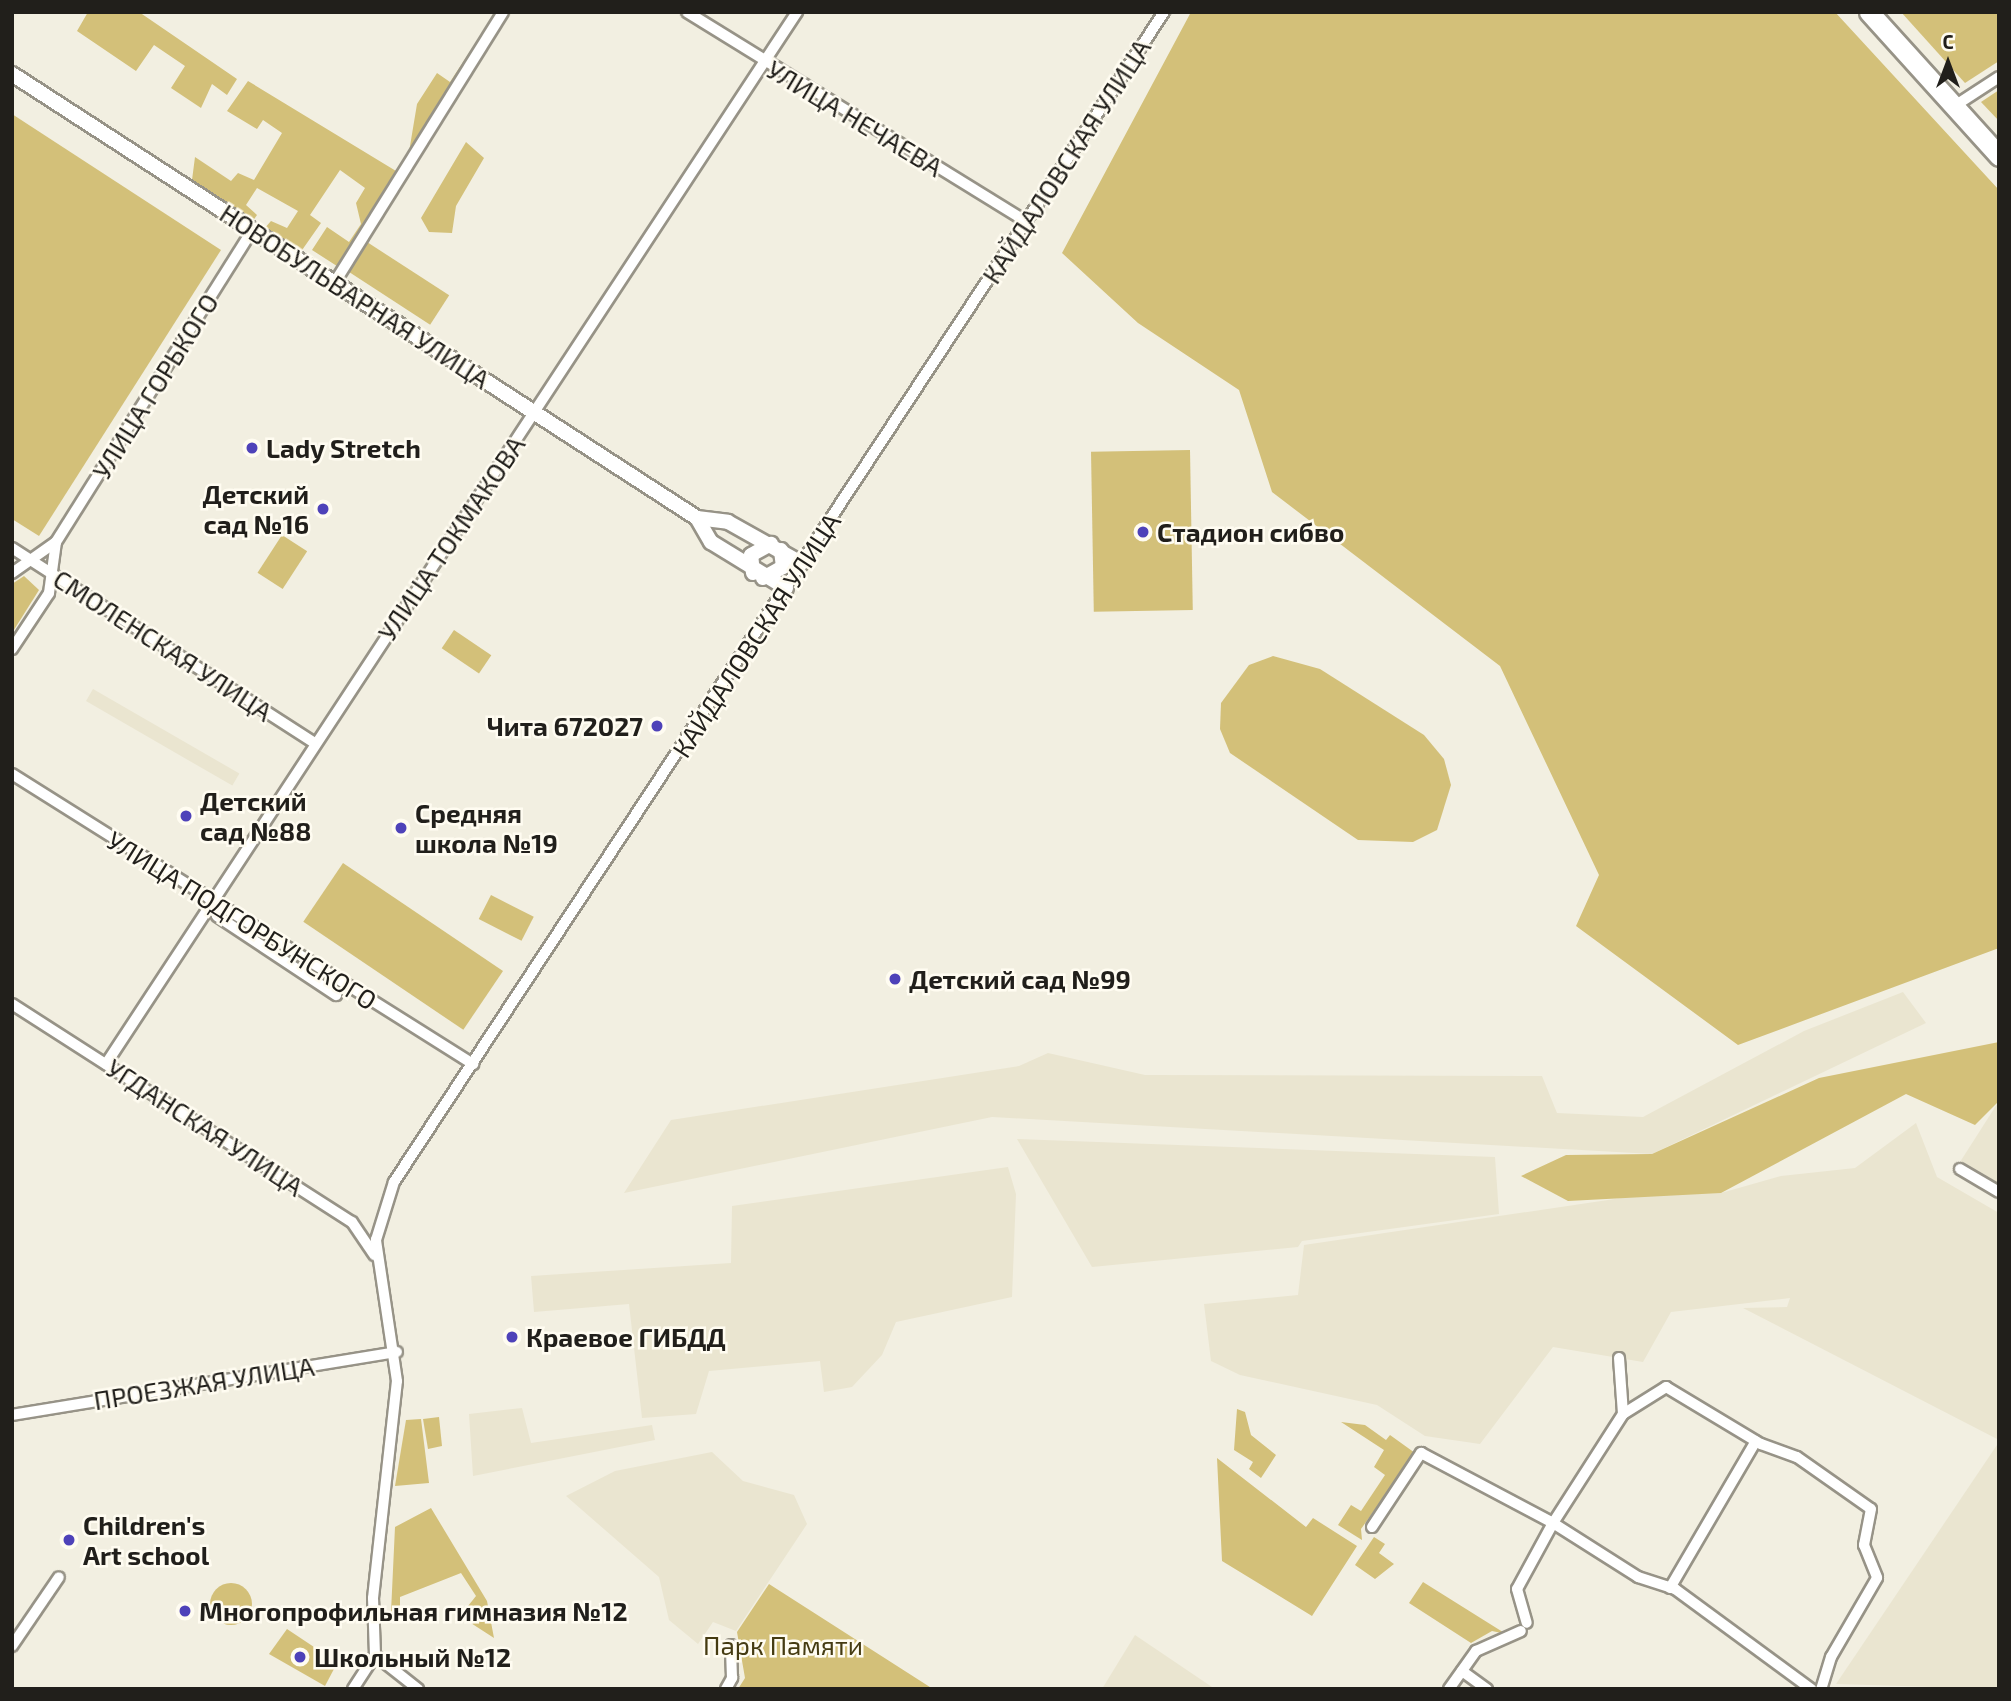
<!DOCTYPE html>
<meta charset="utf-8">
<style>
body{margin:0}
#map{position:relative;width:2011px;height:1701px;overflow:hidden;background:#f2efe1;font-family:"Exo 2",sans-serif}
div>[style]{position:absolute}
.built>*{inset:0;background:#eae5d0;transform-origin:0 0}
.green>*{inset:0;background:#d3c079;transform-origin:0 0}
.round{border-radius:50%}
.roads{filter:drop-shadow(2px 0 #979387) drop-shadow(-2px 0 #979387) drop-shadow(0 2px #979387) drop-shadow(0 -2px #979387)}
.street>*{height:10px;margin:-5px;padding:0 5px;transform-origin:5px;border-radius:5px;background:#fff}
.secondary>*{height:14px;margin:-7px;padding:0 7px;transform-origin:7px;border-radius:7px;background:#fff}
.highway>*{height:19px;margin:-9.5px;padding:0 9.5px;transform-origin:9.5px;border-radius:9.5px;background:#fff}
.dots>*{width:19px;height:19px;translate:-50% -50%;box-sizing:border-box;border:4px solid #fffcf1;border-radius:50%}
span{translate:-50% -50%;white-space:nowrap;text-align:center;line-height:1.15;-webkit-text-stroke:5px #fffcf1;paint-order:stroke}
.street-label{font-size:26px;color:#211f1b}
.poi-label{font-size:26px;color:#211f1b;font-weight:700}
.left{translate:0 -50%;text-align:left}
.right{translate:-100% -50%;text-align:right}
.park-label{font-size:26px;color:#453b12}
.frame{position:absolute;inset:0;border:14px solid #211f1b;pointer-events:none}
.north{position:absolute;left:1913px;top:28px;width:70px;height:70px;-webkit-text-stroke:5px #fffcf1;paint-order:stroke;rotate:0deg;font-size:19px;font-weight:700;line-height:28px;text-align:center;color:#211f1b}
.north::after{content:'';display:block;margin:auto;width:24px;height:32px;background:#211f1b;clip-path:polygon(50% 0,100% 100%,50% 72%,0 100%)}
</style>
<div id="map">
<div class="built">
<i style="left:93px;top:689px;width:169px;height:14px;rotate:30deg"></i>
<i style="clip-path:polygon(1903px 992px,1926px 1023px,1652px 1154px,992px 1117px,624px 1193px,671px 1120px,1019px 1066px,1048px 1053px,1145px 1075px,1542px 1076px,1557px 1113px,1643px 1117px,1804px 1031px)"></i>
<i style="clip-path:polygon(1999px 1101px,1999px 1185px,1960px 1162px)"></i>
<i style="clip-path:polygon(1916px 1123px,1937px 1177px,1999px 1213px,1999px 1440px,1743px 1308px,1787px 1307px,1790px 1298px,1671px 1312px,1643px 1362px,1553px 1347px,1480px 1444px,1425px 1436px,1377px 1405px,1240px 1375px,1211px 1361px,1204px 1304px,1298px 1295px,1304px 1245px,1648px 1194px,1721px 1193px,1781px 1176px,1855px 1168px)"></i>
<i style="clip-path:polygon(1017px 1139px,1495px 1157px,1499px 1214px,1302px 1241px,1298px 1247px,1092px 1267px)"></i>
<i style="clip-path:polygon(1008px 1167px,1016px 1194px,1012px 1297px,896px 1322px,882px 1355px,852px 1387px,824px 1392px,820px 1361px,709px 1371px,696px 1414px,642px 1418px,629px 1304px,534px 1312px,531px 1276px,731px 1263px,732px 1206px)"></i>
<i style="clip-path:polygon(522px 1408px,531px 1443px,652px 1425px,655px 1440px,473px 1476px,469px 1414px)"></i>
<i style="clip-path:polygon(1999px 1442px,1999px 1689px,1836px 1684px)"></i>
<i style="clip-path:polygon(712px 1452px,743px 1481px,794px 1495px,807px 1524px,736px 1631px,713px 1622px,698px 1644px,669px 1620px,659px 1577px,566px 1496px,615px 1471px)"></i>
<i style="clip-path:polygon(1135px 1635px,1215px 1689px,1102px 1689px)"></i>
</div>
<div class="green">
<i style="clip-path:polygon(88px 12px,139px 12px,237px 79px,227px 95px,212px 84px,201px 108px,171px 88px,185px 66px,154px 45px,136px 71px,77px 31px)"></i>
<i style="clip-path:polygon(1191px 12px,1835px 12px,1999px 190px,1999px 948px,1738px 1045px,1576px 926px,1599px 875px,1500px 666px,1272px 492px,1239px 390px,1138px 323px,1062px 253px)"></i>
<i style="clip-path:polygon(1901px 12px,1999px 12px,1999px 61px,1965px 83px)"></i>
<i style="clip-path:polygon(482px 33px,340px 268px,312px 250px,327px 227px,349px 242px,361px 224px,356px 203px,365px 188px,340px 170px,310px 215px,321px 223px,300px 253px,264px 229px,271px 221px,287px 228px,298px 211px,257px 188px,246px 205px,257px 215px,252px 222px,192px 180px,195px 157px,231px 181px,238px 173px,254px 180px,282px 133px,263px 120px,257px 129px,227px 111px,248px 81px,396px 171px,409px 152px,417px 104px,437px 73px,450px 82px)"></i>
<i style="clip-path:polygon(1999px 90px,1999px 121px,1981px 102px)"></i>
<i style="clip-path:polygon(12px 114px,221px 250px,39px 536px,12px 519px)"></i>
<i style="clip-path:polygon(466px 142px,484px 158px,456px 206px,452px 233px,429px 232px,421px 218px)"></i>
<i style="left:367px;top:242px;width:98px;height:35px;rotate:33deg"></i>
<i style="left:1190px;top:450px;width:160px;height:99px;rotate:89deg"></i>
<i style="left:282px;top:535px;width:30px;height:45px;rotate:33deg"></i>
<i style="clip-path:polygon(24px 576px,39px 590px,12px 633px,12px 584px)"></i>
<i style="left:454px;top:630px;width:45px;height:22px;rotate:34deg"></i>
<i style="clip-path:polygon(1273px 656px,1320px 669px,1424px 735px,1444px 759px,1451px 785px,1437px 830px,1413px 842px,1358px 840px,1230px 753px,1220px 729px,1221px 703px,1249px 665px)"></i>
<i style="left:343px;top:863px;width:193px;height:71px;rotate:34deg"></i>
<i style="left:491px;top:895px;width:48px;height:27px;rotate:27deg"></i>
<i style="clip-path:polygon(1999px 1042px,1999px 1101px,1975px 1125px,1906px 1094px,1721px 1193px,1568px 1201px,1521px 1176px,1566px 1155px,1652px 1154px,1819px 1078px)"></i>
<i style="clip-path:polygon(1237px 1409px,1245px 1412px,1251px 1435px,1276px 1455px,1261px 1478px,1249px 1469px,1253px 1462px,1234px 1450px)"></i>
<i style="clip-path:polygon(439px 1417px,442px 1446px,428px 1449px,423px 1419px)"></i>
<i style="clip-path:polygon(421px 1419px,429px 1483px,395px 1486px,406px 1420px)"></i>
<i style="clip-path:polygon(1341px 1422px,1365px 1425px,1386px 1440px,1390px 1435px,1415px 1453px,1361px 1529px,1362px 1540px,1338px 1525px,1351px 1505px,1361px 1511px,1385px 1475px,1374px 1467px,1384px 1450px)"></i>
<i style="clip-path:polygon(1217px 1458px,1306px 1527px,1313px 1518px,1357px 1546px,1312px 1616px,1222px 1561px)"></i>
<i style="clip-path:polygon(431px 1508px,487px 1601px,494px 1638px,460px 1616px,476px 1596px,461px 1573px,400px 1597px,400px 1608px,391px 1612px,395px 1527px)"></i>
<i style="clip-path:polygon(1374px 1537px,1385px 1544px,1379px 1553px,1394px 1564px,1375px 1579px,1355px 1565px)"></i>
<i style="clip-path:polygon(1423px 1582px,1506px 1634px,1492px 1631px,1471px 1643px,1409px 1603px)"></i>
<i class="round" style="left:210px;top:1583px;width:42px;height:42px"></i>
<i style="clip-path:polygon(769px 1584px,933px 1689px,738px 1689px,745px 1678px,737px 1632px)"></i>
<i style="clip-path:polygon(287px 1629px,332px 1659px,335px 1667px,325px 1686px,269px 1654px)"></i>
</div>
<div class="roads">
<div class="street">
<i style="left:687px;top:12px;width:398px;rotate:31.7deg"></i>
<i style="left:1953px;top:107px;width:55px;rotate:-33.1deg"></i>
<i style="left:335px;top:282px;width:318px;rotate:-58.1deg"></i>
<i style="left:12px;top:548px;width:360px;rotate:32.8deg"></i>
<i style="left:12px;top:573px;width:54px;rotate:-35.2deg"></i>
<i style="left:56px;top:542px;width:370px;rotate:-57.8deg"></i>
<i style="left:12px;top:649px;width:67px;rotate:-56.5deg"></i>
<i style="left:49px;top:593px;width:51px;rotate:-82.2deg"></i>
<i style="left:12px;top:774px;width:545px;rotate:32.17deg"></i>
<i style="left:210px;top:900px;width:17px;rotate:66deg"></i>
<i style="left:217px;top:916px;width:143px;rotate:33.6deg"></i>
<i style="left:12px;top:1004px;width:404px;rotate:32.7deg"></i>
<i style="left:352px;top:1222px;width:40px;rotate:56deg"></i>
<i style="left:106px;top:1064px;width:1259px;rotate:-56.7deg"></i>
<i style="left:1960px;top:1169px;width:45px;rotate:30.5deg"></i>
<i style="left:1619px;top:1358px;width:56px;rotate:85.9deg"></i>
<i style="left:1623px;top:1414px;width:130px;rotate:122.7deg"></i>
<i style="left:1553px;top:1523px;width:101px;rotate:32.4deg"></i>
<i style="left:1638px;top:1577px;width:39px;rotate:18deg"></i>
<i style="left:1675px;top:1589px;width:169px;rotate:36.3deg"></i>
<i style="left:1623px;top:1414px;width:51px;rotate:-32.1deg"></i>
<i style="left:1666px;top:1387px;width:111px;rotate:31deg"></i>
<i style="left:1761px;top:1444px;width:38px;rotate:20deg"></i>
<i style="left:1797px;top:1457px;width:90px;rotate:35.1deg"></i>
<i style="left:1871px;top:1509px;width:37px;rotate:101deg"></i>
<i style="left:1864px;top:1545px;width:35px;rotate:68deg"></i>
<i style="left:1877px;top:1578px;width:91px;rotate:120.2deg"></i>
<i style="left:1831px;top:1657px;width:34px;rotate:107deg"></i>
<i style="left:12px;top:1415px;width:390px;rotate:-9.3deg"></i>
<i style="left:1372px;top:1527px;width:89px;rotate:-56.5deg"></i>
<i style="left:1421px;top:1453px;width:149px;rotate:27.9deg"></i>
<i style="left:1553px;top:1523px;width:75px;rotate:118.6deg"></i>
<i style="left:1517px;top:1589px;width:35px;rotate:74deg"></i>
<i style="left:1670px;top:1588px;width:170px;rotate:-59.7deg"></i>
<i style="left:12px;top:1646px;width:83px;rotate:-55.7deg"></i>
<i style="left:375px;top:1655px;width:55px;rotate:38.3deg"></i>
<i style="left:1462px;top:1671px;width:31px;rotate:36deg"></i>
<i style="left:353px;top:1689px;width:40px;rotate:-57.1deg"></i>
<i style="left:375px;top:1655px;width:57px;rotate:-92deg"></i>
<i style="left:373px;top:1598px;width:218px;rotate:-83.7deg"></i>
<i style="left:397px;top:1381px;width:143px;rotate:-98.5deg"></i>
<i style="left:376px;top:1240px;width:61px;rotate:-72.8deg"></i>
<i style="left:394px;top:1182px;width:1401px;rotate:-56.65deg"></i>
<i style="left:726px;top:1689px;width:13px;rotate:-61deg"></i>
<i style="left:732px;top:1678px;width:33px;rotate:-92deg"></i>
<i style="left:1449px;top:1689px;width:47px;rotate:-54.6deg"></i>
<i style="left:1476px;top:1651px;width:49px;rotate:-24deg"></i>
</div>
<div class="secondary">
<i style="left:12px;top:74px;width:816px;rotate:32.95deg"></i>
<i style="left:697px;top:518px;width:31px;rotate:7deg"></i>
<i style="left:728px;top:522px;width:84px;rotate:29.3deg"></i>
<i style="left:697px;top:518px;width:28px;rotate:60deg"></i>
<i style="left:711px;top:542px;width:88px;rotate:31.5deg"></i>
<i style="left:753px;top:573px;width:18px;rotate:-96deg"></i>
<i style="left:751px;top:555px;width:23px;rotate:-29deg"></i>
<i style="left:763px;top:578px;width:23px;rotate:-29deg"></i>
<i style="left:783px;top:567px;width:17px;rotate:-97deg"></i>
</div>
<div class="highway">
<i style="left:1869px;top:12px;width:194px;rotate:47.9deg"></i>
</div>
</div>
<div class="dots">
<i style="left:252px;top:448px;background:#4e42b9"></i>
<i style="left:323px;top:509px;background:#4e42b9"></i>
<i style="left:1143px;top:532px;background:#4e42b9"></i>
<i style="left:657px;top:726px;background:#4e42b9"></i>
<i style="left:186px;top:816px;background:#4e42b9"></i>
<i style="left:401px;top:828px;background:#4e42b9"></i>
<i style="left:895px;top:979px;background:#4e42b9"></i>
<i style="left:512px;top:1337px;background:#4e42b9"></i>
<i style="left:69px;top:1540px;background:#4e42b9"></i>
<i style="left:185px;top:1611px;background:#4e42b9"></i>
<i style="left:300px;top:1657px;background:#4e42b9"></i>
</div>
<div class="street-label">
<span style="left:855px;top:118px;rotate:31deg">УЛИЦА НЕЧАЕВА</span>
<span style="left:1066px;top:161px;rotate:-57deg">КАЙДАЛОВСКАЯ УЛИЦА</span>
<span style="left:355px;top:296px;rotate:33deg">НОВОБУЛЬВАРНАЯ УЛИЦА</span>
<span style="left:155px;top:386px;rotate:-58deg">УЛИЦА ГОРЬКОГО</span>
<span style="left:451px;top:538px;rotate:-56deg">УЛИЦА ТОКМАКОВА</span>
<span style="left:756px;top:635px;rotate:-57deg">КАЙДАЛОВСКАЯ УЛИЦА</span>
<span style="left:163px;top:645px;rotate:33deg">СМОЛЕНСКАЯ УЛИЦА</span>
<span style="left:242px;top:920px;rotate:32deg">УЛИЦА ПОДГОРБУНСКОГО</span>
<span style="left:205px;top:1127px;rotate:33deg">УГДАНСКАЯ УЛИЦА</span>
<span style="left:204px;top:1383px;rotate:-9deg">ПРОЕЗЖАЯ УЛИЦА</span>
</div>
<div class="poi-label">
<span class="left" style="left:266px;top:448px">Lady Stretch</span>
<span class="right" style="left:309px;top:509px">Детский<br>сад №16</span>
<span class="left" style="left:1157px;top:532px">Стадион сибво</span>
<span class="right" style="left:643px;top:726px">Чита 672027</span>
<span class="left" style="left:200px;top:816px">Детский<br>сад №88</span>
<span class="left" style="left:415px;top:828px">Средняя<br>школа №19</span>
<span class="left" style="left:909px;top:979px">Детский сад №99</span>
<span class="left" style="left:526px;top:1337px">Краевое ГИБДД</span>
<span class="left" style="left:83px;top:1540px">Children's<br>Art school</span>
<span class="left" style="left:199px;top:1611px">Многопрофильная гимназия №12</span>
<span class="left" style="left:314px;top:1657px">Школьный №12</span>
</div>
<div class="park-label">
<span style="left:783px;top:1645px">Парк Памяти</span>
</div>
<div class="frame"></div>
<div class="north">С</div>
</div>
